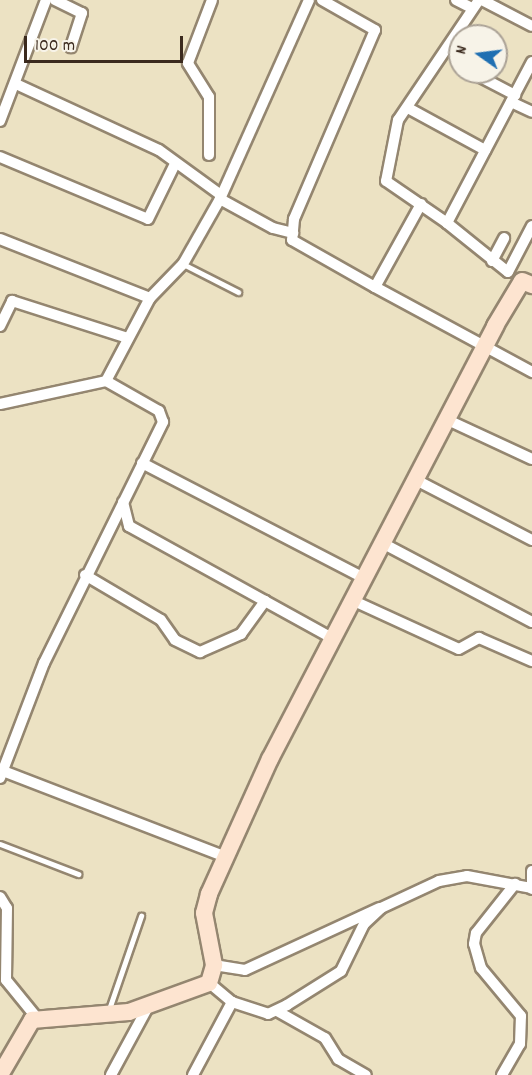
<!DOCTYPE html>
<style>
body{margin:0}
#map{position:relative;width:532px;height:1075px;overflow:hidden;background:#ece2c3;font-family:Dekko,sans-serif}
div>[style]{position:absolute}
.roads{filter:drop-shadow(2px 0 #948670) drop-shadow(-2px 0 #948670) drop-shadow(0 2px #948670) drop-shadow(0 -2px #948670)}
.lane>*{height:5px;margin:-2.5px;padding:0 2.5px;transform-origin:2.5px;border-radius:2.5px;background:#fff}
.street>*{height:10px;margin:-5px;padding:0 5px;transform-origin:5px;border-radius:5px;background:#fff}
.secondary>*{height:16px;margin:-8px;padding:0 8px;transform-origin:8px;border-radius:8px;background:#fde4d0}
span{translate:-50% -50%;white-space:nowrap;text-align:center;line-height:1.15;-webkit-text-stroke:6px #f7f3e8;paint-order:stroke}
.north{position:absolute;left:448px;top:24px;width:60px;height:60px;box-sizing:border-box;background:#f7f3e8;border:2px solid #aca397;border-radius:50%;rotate:284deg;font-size:16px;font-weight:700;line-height:24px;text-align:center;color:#3b2a1e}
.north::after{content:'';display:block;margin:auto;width:21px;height:27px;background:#1f6fb2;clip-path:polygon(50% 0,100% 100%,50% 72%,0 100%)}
.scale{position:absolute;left:24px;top:36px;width:159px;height:27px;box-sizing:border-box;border:3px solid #3b2a1e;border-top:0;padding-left:8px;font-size:18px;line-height:21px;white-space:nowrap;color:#3b2a1e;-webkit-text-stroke:4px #f7f3e8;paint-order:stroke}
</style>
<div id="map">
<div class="roads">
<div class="lane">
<i style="left:183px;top:264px;width:62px;rotate:27deg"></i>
<i style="left:0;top:844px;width:84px;rotate:21deg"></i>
<i style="left:108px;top:1012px;width:102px;rotate:-71deg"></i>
</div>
<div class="street">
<i style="left:55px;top:0;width:30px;rotate:26deg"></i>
<i style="left:82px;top:13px;width:36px;rotate:108deg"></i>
<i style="left:322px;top:0;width:61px;rotate:29.5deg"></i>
<i style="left:375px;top:30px;width:206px;rotate:113.2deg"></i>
<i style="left:294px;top:219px;width:21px;rotate:95deg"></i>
<i style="left:292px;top:240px;width:95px;rotate:29.5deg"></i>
<i style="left:375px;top:287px;width:95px;rotate:-61deg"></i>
<i style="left:456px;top:0;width:16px;rotate:27deg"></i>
<i style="left:479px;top:0;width:145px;rotate:124deg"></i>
<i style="left:398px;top:120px;width:62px;rotate:101.1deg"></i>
<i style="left:386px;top:181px;width:74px;rotate:34.5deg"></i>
<i style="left:447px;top:223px;width:182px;rotate:-62.2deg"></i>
<i style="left:482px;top:0;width:56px;rotate:27.5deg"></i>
<i style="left:471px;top:72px;width:50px;rotate:27.6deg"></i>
<i style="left:16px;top:84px;width:157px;rotate:24.8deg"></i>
<i style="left:159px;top:150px;width:77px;rotate:36deg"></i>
<i style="left:511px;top:102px;width:23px;rotate:25deg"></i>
<i style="left:408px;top:108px;width:88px;rotate:28.6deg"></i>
<i style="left:0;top:121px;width:129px;rotate:-69.2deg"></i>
<i style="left:209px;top:155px;width:58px;rotate:-90deg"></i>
<i style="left:209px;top:97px;width:40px;rotate:-122deg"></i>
<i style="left:188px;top:63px;width:67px;rotate:-69.1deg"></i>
<i style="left:0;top:157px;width:160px;rotate:22.7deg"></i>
<i style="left:148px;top:219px;width:59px;rotate:-63.9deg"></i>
<i style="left:220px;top:199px;width:60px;rotate:28.7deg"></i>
<i style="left:273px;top:228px;width:21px;rotate:14deg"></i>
<i style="left:447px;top:223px;width:78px;rotate:38.8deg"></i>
<i style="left:508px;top:272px;width:52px;rotate:-62.4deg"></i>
<i style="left:0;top:239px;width:161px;rotate:21.5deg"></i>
<i style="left:492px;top:261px;width:26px;rotate:-62deg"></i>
<i style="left:375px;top:287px;width:179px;rotate:28.4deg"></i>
<i style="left:0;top:326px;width:28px;rotate:-64deg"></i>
<i style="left:12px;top:301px;width:119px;rotate:17.7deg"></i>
<i style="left:0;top:404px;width:108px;rotate:-12.2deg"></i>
<i style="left:106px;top:381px;width:94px;rotate:-62.1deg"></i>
<i style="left:150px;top:298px;width:47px;rotate:-45.9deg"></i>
<i style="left:183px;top:264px;width:75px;rotate:-60.4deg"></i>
<i style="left:220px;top:199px;width:218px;rotate:-65.9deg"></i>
<i style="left:450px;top:421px;width:90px;rotate:24.9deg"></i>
<i style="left:142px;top:463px;width:252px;rotate:27.4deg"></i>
<i style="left:418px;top:481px;width:128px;rotate:27.4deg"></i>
<i style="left:123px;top:502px;width:25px;rotate:76deg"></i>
<i style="left:129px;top:526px;width:232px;rotate:28.9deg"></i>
<i style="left:386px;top:545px;width:165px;rotate:27.8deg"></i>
<i style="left:85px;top:575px;width:88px;rotate:30.6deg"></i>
<i style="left:161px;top:620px;width:24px;rotate:55deg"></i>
<i style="left:175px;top:640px;width:28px;rotate:26deg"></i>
<i style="left:200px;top:652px;width:45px;rotate:-23.7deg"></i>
<i style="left:241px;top:634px;width:41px;rotate:-54deg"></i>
<i style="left:354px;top:601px;width:115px;rotate:24.6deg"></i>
<i style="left:459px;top:649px;width:23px;rotate:-29deg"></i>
<i style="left:479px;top:638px;width:58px;rotate:23.5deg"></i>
<i style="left:3px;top:771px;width:239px;rotate:21.1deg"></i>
<i style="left:0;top:778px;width:123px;rotate:-69.1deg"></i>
<i style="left:44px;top:663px;width:269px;rotate:-63.7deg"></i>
<i style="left:163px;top:422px;width:12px;rotate:-110deg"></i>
<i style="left:159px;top:411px;width:61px;rotate:-150.5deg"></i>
<i style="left:532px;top:871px;width:18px;rotate:90deg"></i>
<i style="left:0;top:897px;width:13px;rotate:58deg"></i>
<i style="left:7px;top:908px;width:72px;rotate:90.8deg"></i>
<i style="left:6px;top:980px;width:49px;rotate:50.8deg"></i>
<i style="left:214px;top:965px;width:31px;rotate:9deg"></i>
<i style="left:245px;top:970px;width:148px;rotate:-24.8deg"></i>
<i style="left:232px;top:1002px;width:38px;rotate:18deg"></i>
<i style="left:268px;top:1014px;width:21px;rotate:-25deg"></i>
<i style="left:287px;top:1005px;width:64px;rotate:-32.2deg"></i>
<i style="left:341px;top:971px;width:52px;rotate:-63.9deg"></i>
<i style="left:364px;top:924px;width:23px;rotate:-43deg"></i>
<i style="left:381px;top:908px;width:64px;rotate:-25deg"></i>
<i style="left:439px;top:881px;width:28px;rotate:-10deg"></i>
<i style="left:467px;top:876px;width:65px;rotate:10.6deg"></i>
<i style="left:277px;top:1011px;width:55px;rotate:29.4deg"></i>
<i style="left:325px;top:1038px;width:25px;rotate:58deg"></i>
<i style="left:338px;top:1059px;width:32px;rotate:30deg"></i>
<i style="left:111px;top:1075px;width:80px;rotate:-61.5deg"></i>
<i style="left:193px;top:1075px;width:83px;rotate:-61.9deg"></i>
<i style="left:232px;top:1002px;width:30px;rotate:-140deg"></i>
<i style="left:502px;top:1075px;width:36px;rotate:-60deg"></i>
<i style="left:520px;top:1044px;width:28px;rotate:-88deg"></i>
<i style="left:521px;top:1016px;width:62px;rotate:-129.8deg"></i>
<i style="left:481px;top:968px;width:25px;rotate:-106deg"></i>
<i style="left:474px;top:944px;width:11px;rotate:-80deg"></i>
<i style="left:476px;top:933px;width:63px;rotate:-51.5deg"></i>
</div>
<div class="secondary">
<i style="left:0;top:1075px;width:64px;rotate:-59.8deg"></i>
<i style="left:32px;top:1020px;width:97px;rotate:-4.7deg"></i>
<i style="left:129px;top:1012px;width:85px;rotate:-19.9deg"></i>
<i style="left:209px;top:983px;width:19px;rotate:-74deg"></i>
<i style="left:214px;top:965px;width:53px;rotate:-100.9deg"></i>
<i style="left:204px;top:913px;width:20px;rotate:-75deg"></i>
<i style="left:209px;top:894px;width:148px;rotate:-65.7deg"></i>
<i style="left:270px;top:759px;width:488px;rotate:-62.5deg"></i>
<i style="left:495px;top:326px;width:52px;rotate:-59deg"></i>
<i style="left:522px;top:281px;width:11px;rotate:22deg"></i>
</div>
</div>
<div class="north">N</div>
<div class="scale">100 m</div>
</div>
